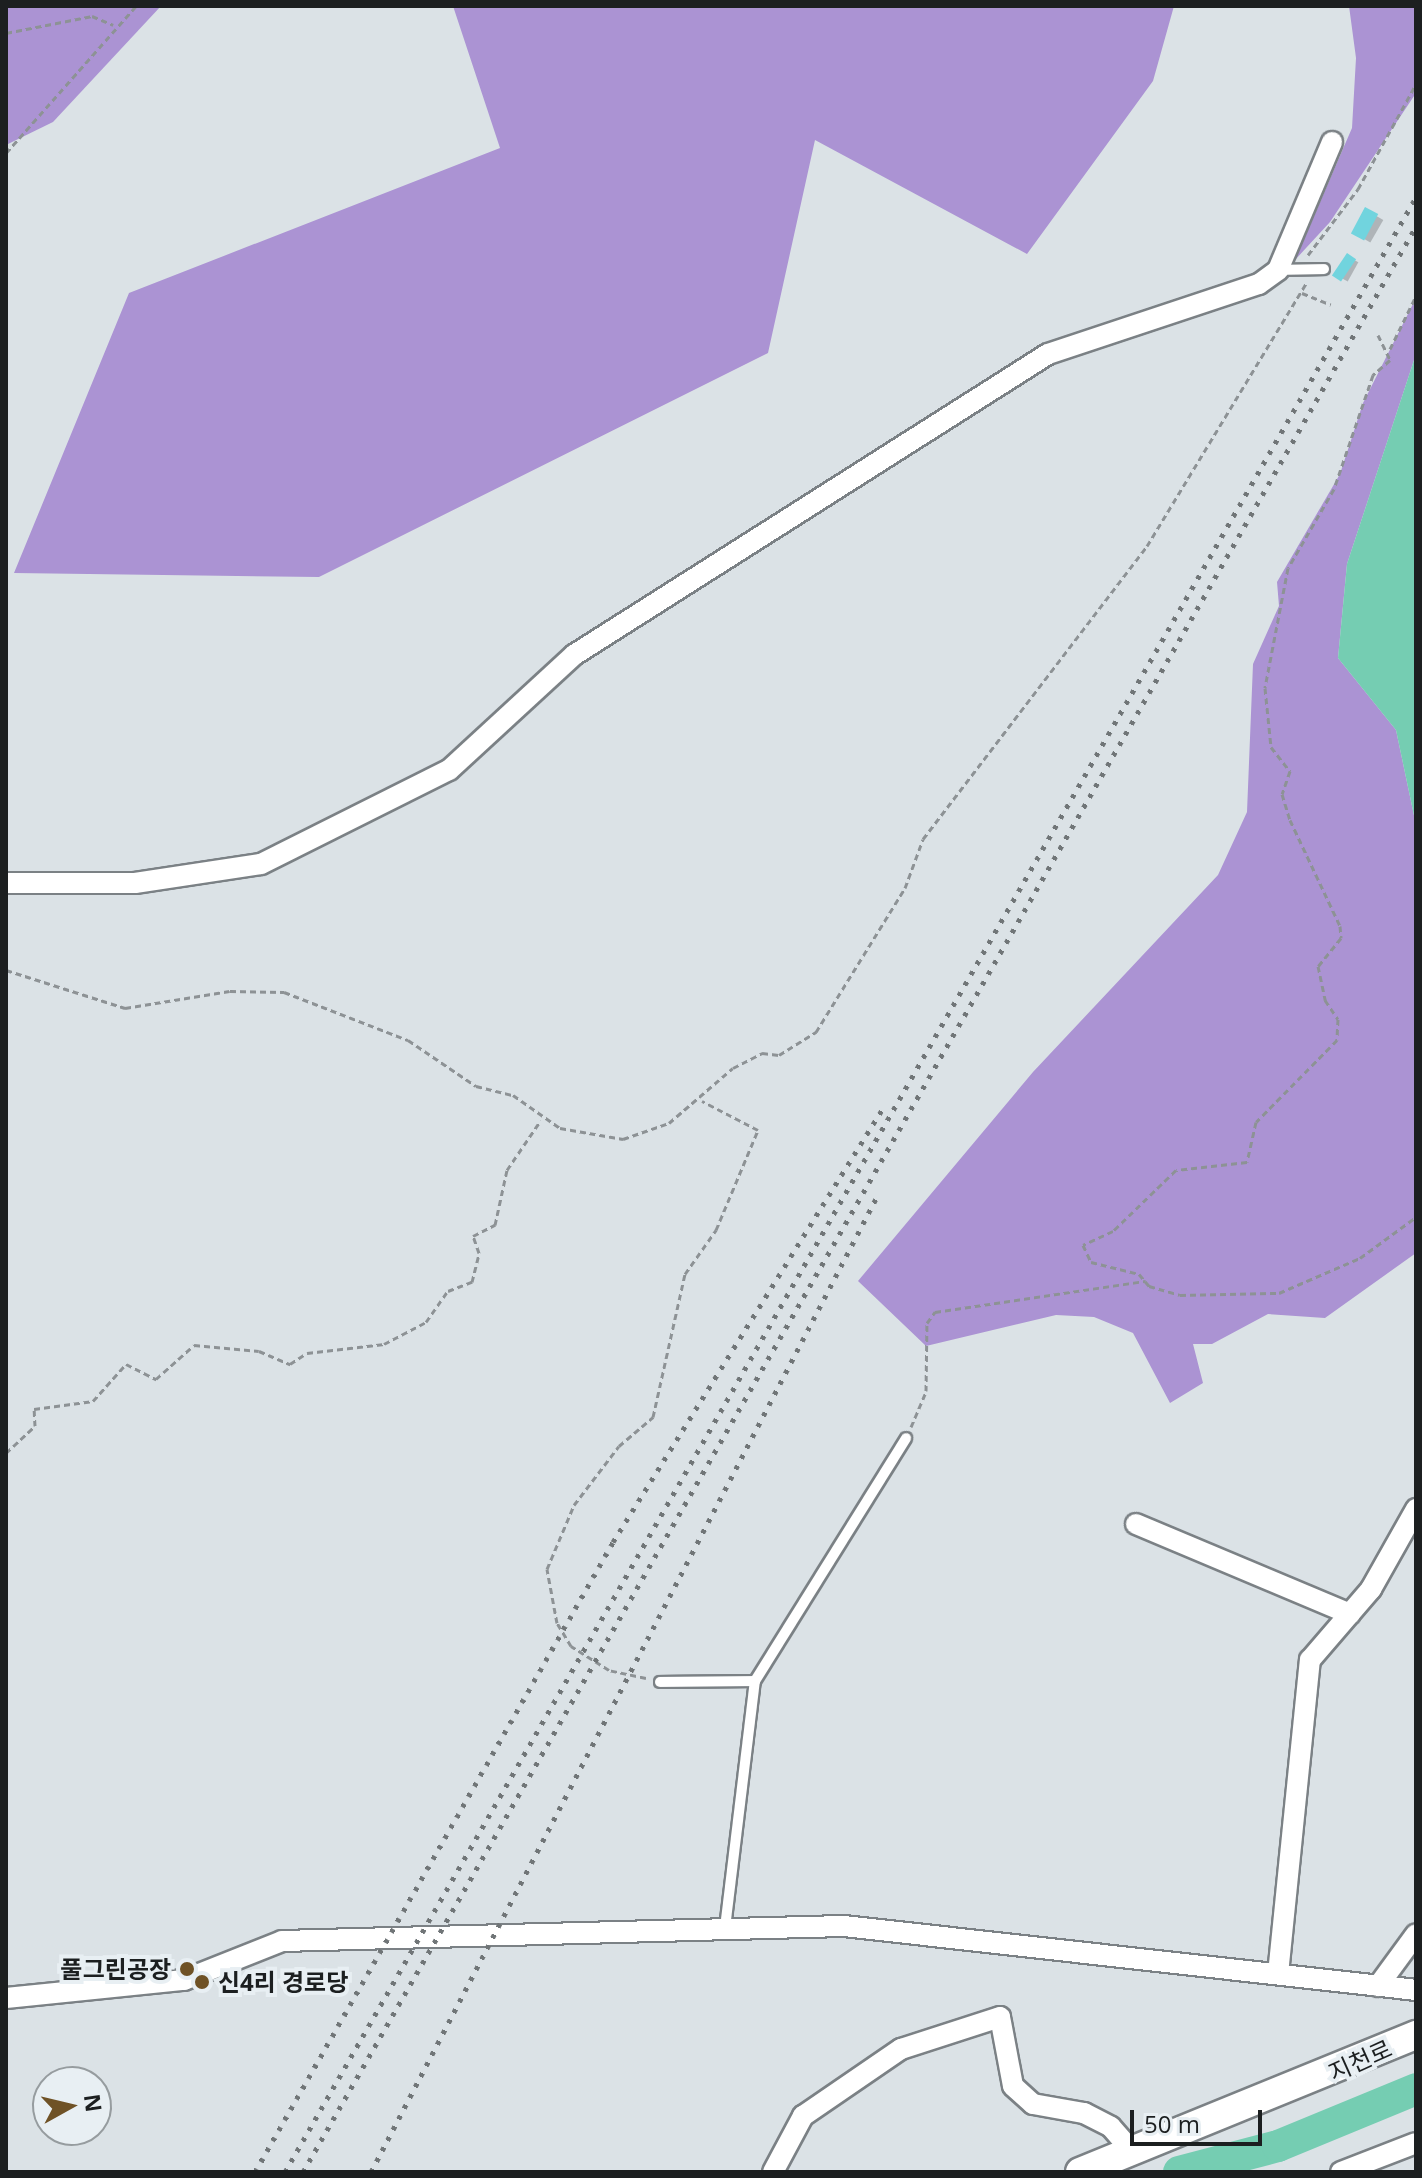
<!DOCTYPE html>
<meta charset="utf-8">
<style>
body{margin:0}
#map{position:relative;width:1422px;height:2178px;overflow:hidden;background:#dbe2e6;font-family:"Open Sans","Noto Sans KR",sans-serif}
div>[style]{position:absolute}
.forest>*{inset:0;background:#ab93d3}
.water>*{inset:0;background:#75cdb2}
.shadow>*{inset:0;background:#0003;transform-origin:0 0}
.river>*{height:32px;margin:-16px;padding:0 16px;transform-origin:16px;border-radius:16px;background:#75cdb2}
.building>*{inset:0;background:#71d4de;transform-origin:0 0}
.path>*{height:3px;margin-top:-1.5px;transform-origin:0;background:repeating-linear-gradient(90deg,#8d9295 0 6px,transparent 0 10px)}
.roads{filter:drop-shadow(2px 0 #7b8185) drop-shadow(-2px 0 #7b8185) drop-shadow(0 2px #7b8185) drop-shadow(0 -2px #7b8185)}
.lane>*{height:10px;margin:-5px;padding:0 5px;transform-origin:5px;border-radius:5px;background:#fff}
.street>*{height:20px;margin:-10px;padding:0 10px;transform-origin:10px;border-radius:10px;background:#fff}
.secondary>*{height:28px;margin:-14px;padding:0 14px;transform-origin:14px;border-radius:14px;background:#fff}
.rail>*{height:5px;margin-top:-2.5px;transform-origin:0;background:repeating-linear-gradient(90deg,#707577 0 4px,transparent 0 12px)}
.dots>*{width:22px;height:22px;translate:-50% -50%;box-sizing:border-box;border:4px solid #e8eff3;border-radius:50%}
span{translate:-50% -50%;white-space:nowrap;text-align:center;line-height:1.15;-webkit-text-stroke:8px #e8eff3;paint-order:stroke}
.poi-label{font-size:24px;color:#1c1f20;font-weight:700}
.right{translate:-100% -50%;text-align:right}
.left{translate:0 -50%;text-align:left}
.street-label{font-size:24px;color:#1c1f20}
.frame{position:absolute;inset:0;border:8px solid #1c1f20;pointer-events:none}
.north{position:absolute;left:32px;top:2066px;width:80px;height:80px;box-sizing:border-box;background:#e8eff3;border:2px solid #969c9f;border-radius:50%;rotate:82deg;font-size:22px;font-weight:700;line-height:32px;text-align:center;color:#1c1f20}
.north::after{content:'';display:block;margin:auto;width:28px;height:36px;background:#6f5226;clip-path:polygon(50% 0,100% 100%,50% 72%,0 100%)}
.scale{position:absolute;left:1130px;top:2110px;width:132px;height:36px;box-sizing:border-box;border:4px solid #1c1f20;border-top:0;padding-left:10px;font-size:24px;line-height:28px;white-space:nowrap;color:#1c1f20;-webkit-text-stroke:6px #e8eff3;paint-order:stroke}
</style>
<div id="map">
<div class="forest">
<i style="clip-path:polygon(6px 6px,161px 6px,53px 122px,6px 145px)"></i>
<i style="clip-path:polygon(453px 6px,1174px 6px,1153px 81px,1027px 254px,815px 140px,768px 353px,319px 577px,14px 573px,129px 293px,500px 148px)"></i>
<i style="clip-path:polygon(1349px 6px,1416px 6px,1416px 93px,1330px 222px,1295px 260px,1352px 128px,1356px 58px)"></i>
<i style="clip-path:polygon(1416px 298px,1416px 354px,1347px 564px,1338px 658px,1396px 730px,1416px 825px,1416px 1253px,1325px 1318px,1268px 1314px,1212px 1344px,1193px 1344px,1203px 1383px,1170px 1403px,1133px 1333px,1094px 1317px,1056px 1315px,926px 1346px,858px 1281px,1033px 1072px,1218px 875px,1247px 812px,1253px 664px,1279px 606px,1277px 582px,1340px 474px,1363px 403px)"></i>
</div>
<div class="water">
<i style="clip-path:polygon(1416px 354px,1416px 825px,1396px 730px,1338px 658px,1347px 564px)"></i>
</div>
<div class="shadow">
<i style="left:1366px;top:210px;width:20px;height:26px;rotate:30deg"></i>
<i style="left:1347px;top:256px;width:13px;height:22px;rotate:29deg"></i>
</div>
<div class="river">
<i style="left:1179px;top:2172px;width:102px;rotate:-14.7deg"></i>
<i style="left:1278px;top:2146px;width:149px;rotate:-22.4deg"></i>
</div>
<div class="building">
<i style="left:1365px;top:207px;width:15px;height:30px;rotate:28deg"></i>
<i style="left:1347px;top:253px;width:11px;height:27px;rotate:34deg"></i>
</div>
<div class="path">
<i style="left:6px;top:33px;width:88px;rotate:-11.2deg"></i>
<i style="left:92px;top:16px;width:23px;rotate:23deg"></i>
<i style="left:6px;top:153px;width:196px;rotate:-48.5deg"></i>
<i style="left:1308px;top:255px;width:83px;rotate:-52.9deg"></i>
<i style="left:1358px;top:189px;width:120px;rotate:-61.1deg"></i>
<i style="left:1302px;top:293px;width:31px;rotate:22deg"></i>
<i style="left:1378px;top:335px;width:28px;rotate:64deg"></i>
<i style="left:1390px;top:360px;width:23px;rotate:139deg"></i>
<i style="left:1373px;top:375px;width:120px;rotate:108.9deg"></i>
<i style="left:1334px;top:489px;width:91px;rotate:120.2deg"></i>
<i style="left:1288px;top:568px;width:122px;rotate:100.9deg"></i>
<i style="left:1265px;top:688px;width:59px;rotate:84.2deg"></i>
<i style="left:1271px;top:747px;width:31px;rotate:52deg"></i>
<i style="left:1290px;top:771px;width:24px;rotate:109deg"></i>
<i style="left:1282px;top:794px;width:27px;rotate:73deg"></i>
<i style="left:1290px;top:820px;width:117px;rotate:64.7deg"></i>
<i style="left:1340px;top:926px;width:12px;rotate:85deg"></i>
<i style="left:1341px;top:938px;width:36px;rotate:129deg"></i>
<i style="left:1318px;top:966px;width:35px;rotate:78deg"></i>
<i style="left:1325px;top:1000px;width:23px;rotate:56deg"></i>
<i style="left:1338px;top:1019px;width:21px;rotate:93deg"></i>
<i style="left:1337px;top:1040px;width:115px;rotate:134.6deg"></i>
<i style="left:1256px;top:1122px;width:41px;rotate:102.7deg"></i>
<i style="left:1247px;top:1162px;width:71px;rotate:173.6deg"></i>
<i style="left:1176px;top:1170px;width:88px;rotate:135.9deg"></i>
<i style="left:1113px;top:1231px;width:33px;rotate:155deg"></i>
<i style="left:1083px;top:1245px;width:19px;rotate:65deg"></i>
<i style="left:1091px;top:1262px;width:49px;rotate:14deg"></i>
<i style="left:1139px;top:1274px;width:16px;rotate:50deg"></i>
<i style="left:1149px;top:1286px;width:32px;rotate:16deg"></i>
<i style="left:1180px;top:1295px;width:99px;rotate:-1.2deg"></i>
<i style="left:1279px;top:1293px;width:88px;rotate:-23.4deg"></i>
<i style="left:1360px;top:1258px;width:69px;rotate:-36.2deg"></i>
<i style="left:1390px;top:349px;width:59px;rotate:-63.9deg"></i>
<i style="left:6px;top:970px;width:125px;rotate:17.7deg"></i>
<i style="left:125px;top:1008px;width:106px;rotate:-9.2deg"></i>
<i style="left:230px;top:991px;width:54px;rotate:1.1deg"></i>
<i style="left:284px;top:992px;width:133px;rotate:21.2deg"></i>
<i style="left:408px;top:1040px;width:82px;rotate:34.1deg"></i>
<i style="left:476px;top:1086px;width:38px;rotate:14deg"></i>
<i style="left:513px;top:1095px;width:57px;rotate:35.1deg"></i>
<i style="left:560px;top:1128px;width:64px;rotate:9.9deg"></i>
<i style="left:623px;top:1139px;width:49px;rotate:-19.2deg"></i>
<i style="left:669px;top:1123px;width:84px;rotate:-40.7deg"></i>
<i style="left:733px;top:1068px;width:33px;rotate:-27deg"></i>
<i style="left:762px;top:1053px;width:17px;rotate:7deg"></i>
<i style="left:779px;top:1055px;width:44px;rotate:-31.9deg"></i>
<i style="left:816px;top:1032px;width:169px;rotate:-58.3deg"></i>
<i style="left:905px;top:888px;width:52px;rotate:-69.8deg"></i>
<i style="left:923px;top:839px;width:369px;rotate:-52.6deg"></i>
<i style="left:1147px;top:546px;width:307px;rotate:-58.8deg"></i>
<i style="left:911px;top:1427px;width:39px;rotate:-67deg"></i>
<i style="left:926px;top:1391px;width:68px;rotate:-89.2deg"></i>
<i style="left:927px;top:1323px;width:14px;rotate:-54deg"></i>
<i style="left:935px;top:1312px;width:213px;rotate:-8.4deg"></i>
<i style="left:6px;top:1453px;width:40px;rotate:-43deg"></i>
<i style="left:35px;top:1426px;width:17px;rotate:-93deg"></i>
<i style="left:34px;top:1409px;width:60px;rotate:-7.7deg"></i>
<i style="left:93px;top:1401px;width:50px;rotate:-48.3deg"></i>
<i style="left:126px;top:1364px;width:34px;rotate:27deg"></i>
<i style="left:156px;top:1379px;width:51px;rotate:-41.8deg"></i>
<i style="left:194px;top:1345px;width:65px;rotate:5.3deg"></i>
<i style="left:259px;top:1351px;width:34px;rotate:23deg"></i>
<i style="left:290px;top:1364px;width:20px;rotate:-33deg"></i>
<i style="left:307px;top:1353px;width:78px;rotate:-6.7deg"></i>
<i style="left:384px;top:1344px;width:47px;rotate:-27.6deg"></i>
<i style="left:426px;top:1322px;width:38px;rotate:-55deg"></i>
<i style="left:448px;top:1291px;width:26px;rotate:-21deg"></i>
<i style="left:472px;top:1282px;width:30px;rotate:-76deg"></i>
<i style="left:479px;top:1253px;width:18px;rotate:-109deg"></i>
<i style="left:473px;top:1236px;width:25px;rotate:-27deg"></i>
<i style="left:495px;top:1225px;width:56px;rotate:-77.7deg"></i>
<i style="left:507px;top:1170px;width:60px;rotate:-55.8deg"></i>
<i style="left:646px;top:1678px;width:38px;rotate:-168deg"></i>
<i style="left:609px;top:1670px;width:45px;rotate:-147.7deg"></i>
<i style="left:571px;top:1646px;width:27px;rotate:-121deg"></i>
<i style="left:557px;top:1623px;width:55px;rotate:-100.5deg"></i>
<i style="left:547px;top:1569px;width:69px;rotate:-67.1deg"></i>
<i style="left:574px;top:1505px;width:74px;rotate:-52.7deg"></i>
<i style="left:619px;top:1446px;width:45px;rotate:-40.5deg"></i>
<i style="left:653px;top:1417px;width:147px;rotate:-77.4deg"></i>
<i style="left:685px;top:1274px;width:54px;rotate:-54.8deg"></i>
<i style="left:716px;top:1230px;width:108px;rotate:-67.2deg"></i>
<i style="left:758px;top:1130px;width:63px;rotate:-152.6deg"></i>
</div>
<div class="roads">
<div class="lane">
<i style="left:1278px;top:270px;width:46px;rotate:-1.2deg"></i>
<i style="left:660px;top:1682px;width:95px;rotate:-0.6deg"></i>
<i style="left:725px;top:1928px;width:249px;rotate:-83.1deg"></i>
<i style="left:755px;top:1681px;width:286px;rotate:-58.1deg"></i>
</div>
<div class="street">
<i style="left:6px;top:883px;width:129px"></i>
<i style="left:135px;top:883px;width:127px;rotate:-8.6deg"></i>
<i style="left:261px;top:864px;width:210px;rotate:-26.6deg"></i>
<i style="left:449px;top:770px;width:170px;rotate:-42.6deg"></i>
<i style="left:574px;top:655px;width:561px;rotate:-32.42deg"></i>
<i style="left:1048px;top:354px;width:222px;rotate:-18.4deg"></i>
<i style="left:1259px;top:284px;width:24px;rotate:-36deg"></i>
<i style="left:1278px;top:270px;width:139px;rotate:-67.1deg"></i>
<i style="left:1136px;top:1524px;width:232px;rotate:22.8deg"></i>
<i style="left:1278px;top:1974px;width:316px;rotate:-84.2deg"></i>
<i style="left:1310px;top:1660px;width:94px;rotate:-49.3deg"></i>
<i style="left:1371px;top:1589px;width:92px;rotate:-60.6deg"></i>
<i style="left:1378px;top:1986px;width:64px;rotate:-53.8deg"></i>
<i style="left:6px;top:1998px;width:179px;rotate:-5.8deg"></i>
<i style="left:184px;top:1980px;width:105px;rotate:-21.7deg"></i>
<i style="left:282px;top:1941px;width:562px;rotate:-1.53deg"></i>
<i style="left:844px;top:1926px;width:576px;rotate:6.38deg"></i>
<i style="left:773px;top:2172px;width:64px;rotate:-61.8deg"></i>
<i style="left:803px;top:2116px;width:119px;rotate:-34.4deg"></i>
<i style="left:901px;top:2049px;width:104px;rotate:-17.9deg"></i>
<i style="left:1000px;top:2017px;width:70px;rotate:79.3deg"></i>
<i style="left:1013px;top:2086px;width:27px;rotate:42deg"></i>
<i style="left:1033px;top:2104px;width:52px;rotate:10deg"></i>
<i style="left:1084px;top:2113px;width:30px;rotate:27deg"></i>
<i style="left:1111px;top:2127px;width:32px;rotate:49deg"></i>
<i style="left:1341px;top:2172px;width:80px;rotate:-21.1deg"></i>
</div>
<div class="secondary">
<i style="left:1080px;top:2172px;width:363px;rotate:-22.2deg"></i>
</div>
</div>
<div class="rail">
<i style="left:255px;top:2172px;width:725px;rotate:-60.39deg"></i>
<i style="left:613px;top:1542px;width:515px;rotate:-58.1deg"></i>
<i style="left:285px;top:2172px;width:2276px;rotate:-60.2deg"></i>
<i style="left:303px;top:2172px;width:2242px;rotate:-60.23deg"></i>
<i style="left:371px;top:2172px;width:1103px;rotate:-62.58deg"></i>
</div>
<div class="dots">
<i style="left:187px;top:1969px;background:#6f5226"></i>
<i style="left:202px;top:1982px;background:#6f5226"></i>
</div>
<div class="poi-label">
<span class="right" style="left:171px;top:1969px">풀그린공장</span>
<span class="left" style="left:218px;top:1982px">신4리 경로당</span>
</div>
<div class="street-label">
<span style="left:1360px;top:2060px;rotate:-24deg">지천로</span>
</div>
<div class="frame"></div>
<div class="north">N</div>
<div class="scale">50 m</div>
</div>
